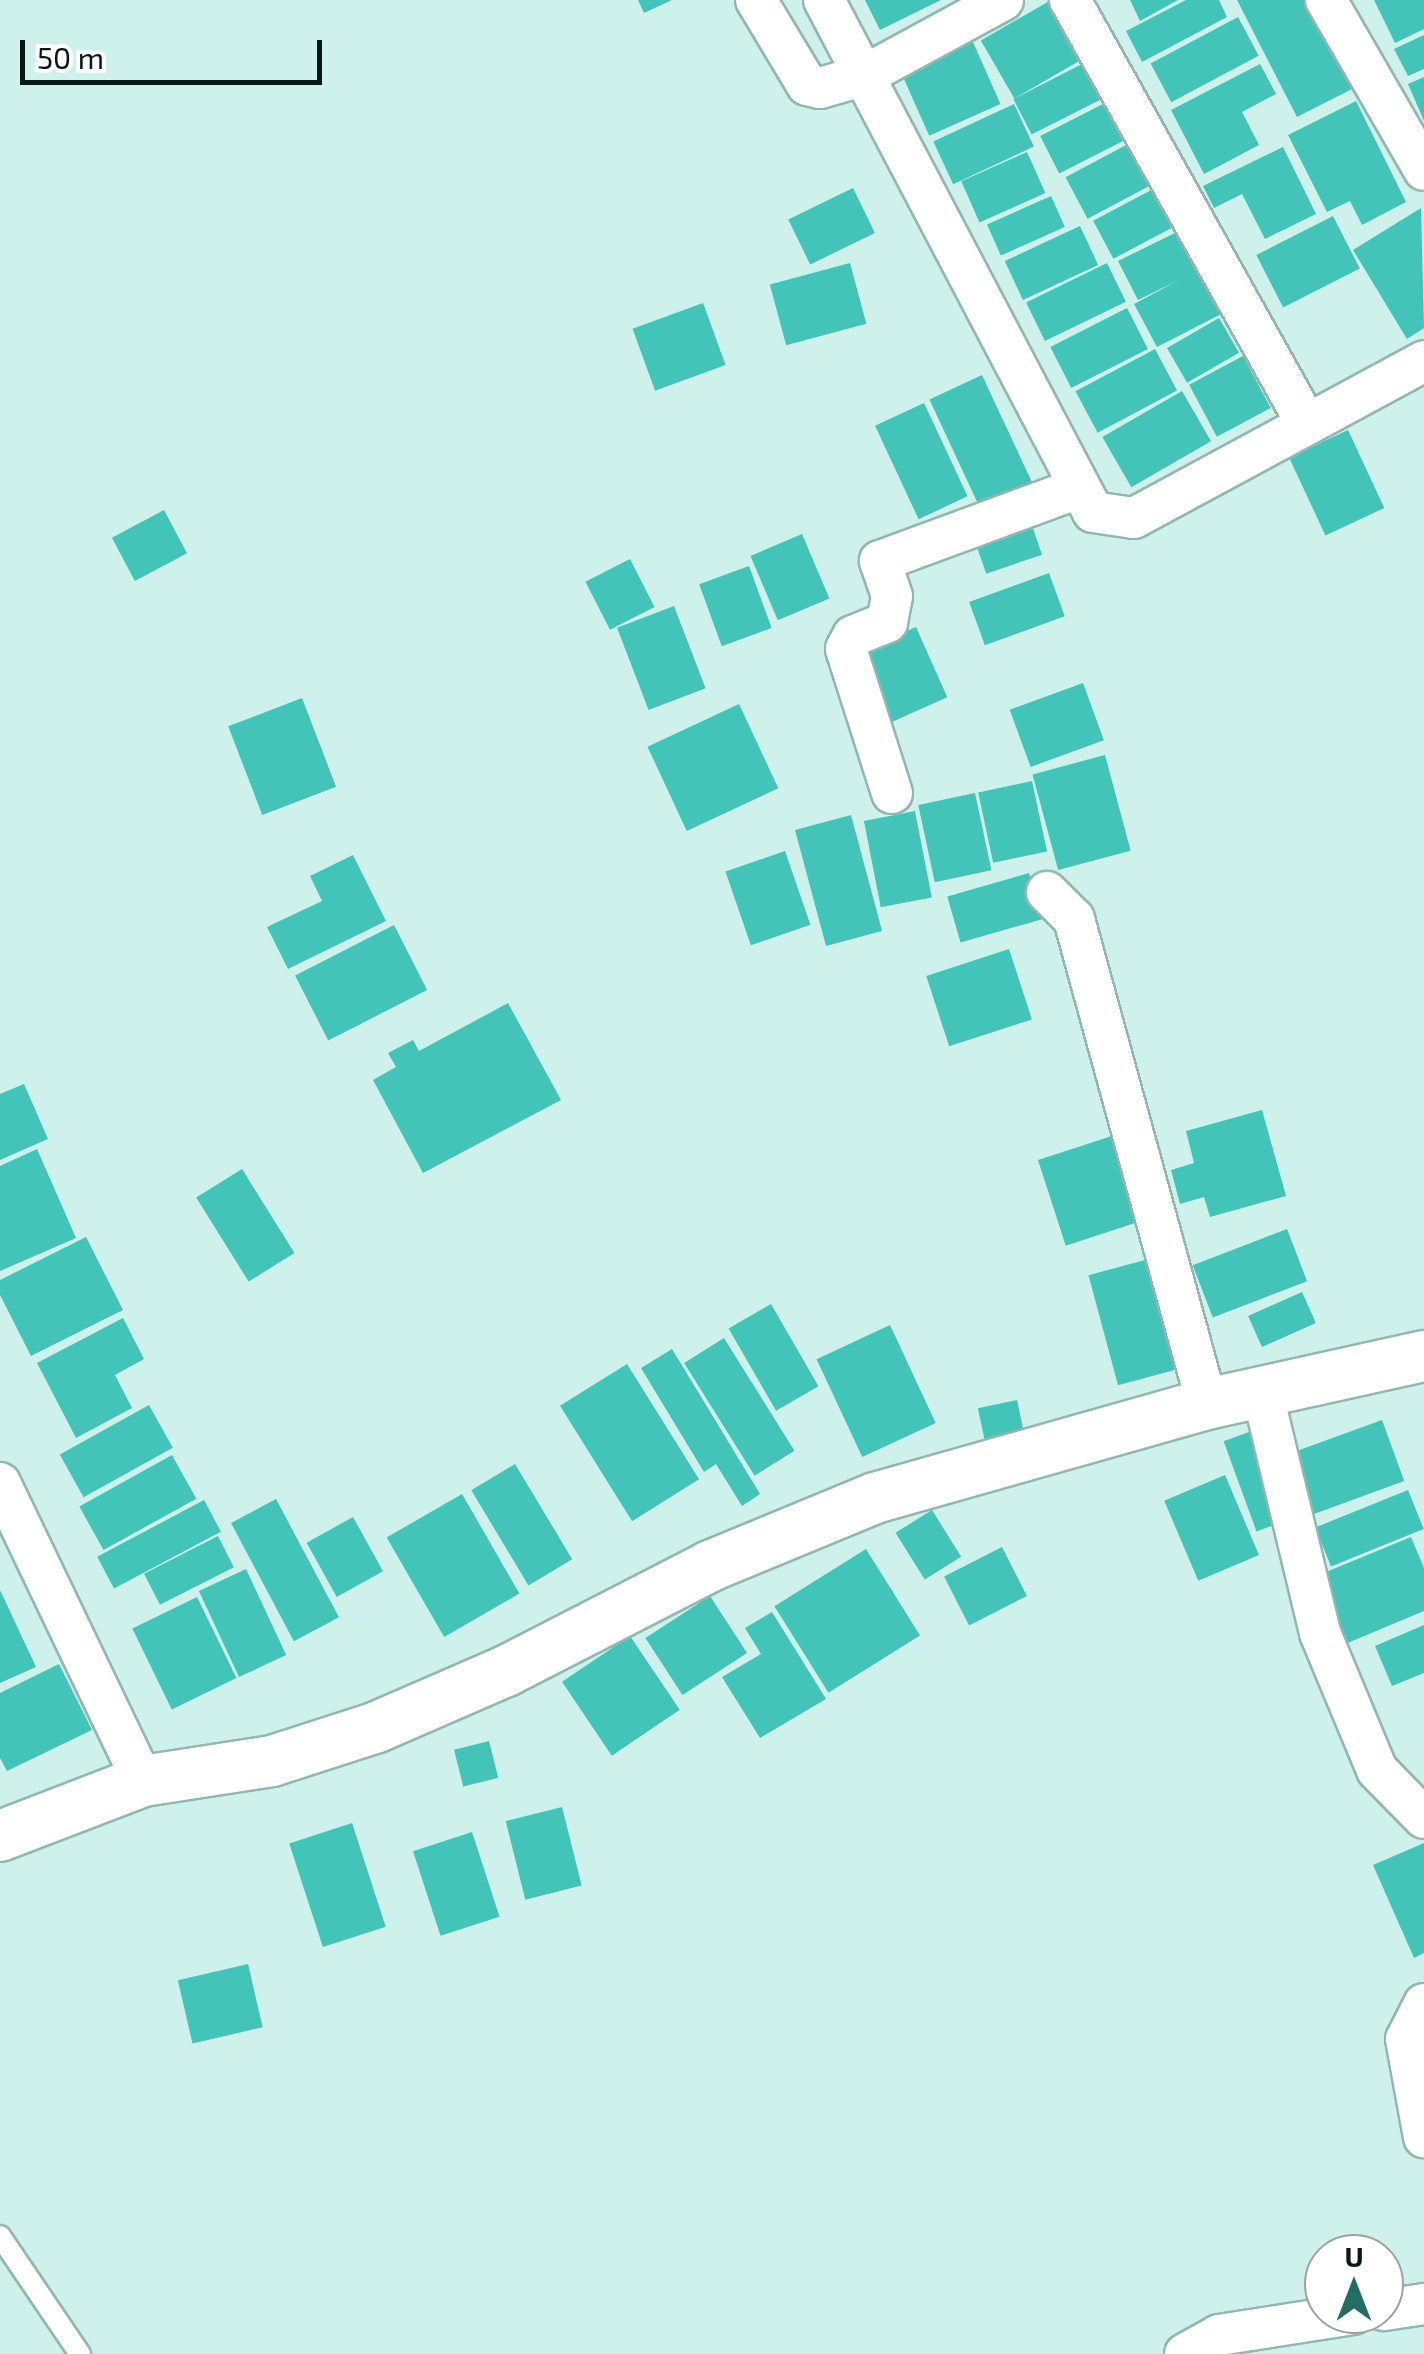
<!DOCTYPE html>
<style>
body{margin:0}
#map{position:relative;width:1424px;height:2354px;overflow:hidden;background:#cef1ec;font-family:"Exo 2",sans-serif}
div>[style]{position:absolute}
.building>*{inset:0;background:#42c5b8;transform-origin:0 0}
.roads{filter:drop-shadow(2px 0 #94b6b1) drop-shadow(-2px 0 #94b6b1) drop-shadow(0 2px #94b6b1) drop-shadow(0 -2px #94b6b1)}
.service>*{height:20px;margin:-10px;padding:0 10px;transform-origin:10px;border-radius:10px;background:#fff}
.minor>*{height:40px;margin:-20px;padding:0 20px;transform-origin:20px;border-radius:20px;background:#fff}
.tertiary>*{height:50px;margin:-25px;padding:0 25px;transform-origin:25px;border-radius:25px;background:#fff}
span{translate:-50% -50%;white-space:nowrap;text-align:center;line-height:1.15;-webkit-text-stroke:8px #fff;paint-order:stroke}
.north{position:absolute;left:1304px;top:2234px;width:100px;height:100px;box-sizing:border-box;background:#fff;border:2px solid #9da2a1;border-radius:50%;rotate:0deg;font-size:28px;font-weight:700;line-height:40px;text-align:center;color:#0a1715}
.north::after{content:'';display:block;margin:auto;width:35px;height:45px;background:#246d65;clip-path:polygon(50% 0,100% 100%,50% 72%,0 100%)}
.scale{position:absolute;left:20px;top:40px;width:302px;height:45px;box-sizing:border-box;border:5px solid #0a1715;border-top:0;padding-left:12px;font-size:30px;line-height:35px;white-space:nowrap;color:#0a1715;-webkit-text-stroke:8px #fff;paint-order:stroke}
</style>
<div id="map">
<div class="building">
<i style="clip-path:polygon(638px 0,672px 0,644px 13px)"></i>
<i style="clip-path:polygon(865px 0,941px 0,880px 30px)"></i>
<i style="left:1051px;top:0;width:67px;height:81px;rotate:60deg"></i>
<i style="clip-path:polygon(1130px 0,1178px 0,1140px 21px)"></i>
<i style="clip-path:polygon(1186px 0,1219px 0,1227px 17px,1142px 62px,1126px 31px)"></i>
<i style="clip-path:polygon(1237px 0,1310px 0,1354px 88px,1297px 117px)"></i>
<i style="clip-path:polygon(1374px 0,1424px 0,1424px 29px,1395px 43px)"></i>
<i style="left:1238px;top:17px;width:44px;height:99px;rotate:62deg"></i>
<i style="clip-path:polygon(1424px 35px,1424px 69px,1408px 76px,1394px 49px)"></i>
<i style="left:972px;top:40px;width:70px;height:78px;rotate:66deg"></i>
<i style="left:1082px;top:64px;width:40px;height:77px;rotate:63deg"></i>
<i style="clip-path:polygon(1260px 64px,1276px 94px,1242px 112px,1259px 145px,1204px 174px,1171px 110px)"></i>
<i style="clip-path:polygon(1424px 77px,1424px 121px,1408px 84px)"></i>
<i style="clip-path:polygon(1356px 101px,1406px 202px,1362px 225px,1350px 201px,1327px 212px,1288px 135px)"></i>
<i style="left:1107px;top:102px;width:42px;height:75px;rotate:63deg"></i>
<i style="left:1014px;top:104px;width:47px;height:89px;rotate:65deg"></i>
<i style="left:1130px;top:143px;width:47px;height:73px;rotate:62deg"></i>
<i style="clip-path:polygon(1283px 147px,1316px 214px,1265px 239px,1242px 194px,1214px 208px,1203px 186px)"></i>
<i style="left:1027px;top:152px;width:45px;height:72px;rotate:66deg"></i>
<i style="left:853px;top:188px;width:50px;height:72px;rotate:64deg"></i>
<i style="left:1155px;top:188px;width:43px;height:70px;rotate:62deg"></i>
<i style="left:1051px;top:196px;width:34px;height:70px;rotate:66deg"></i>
<i style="clip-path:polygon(1421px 208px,1424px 328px,1407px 339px,1353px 250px)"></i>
<i style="left:1333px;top:216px;width:59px;height:86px;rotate:63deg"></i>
<i style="left:1080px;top:226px;width:43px;height:83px;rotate:65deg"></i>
<i style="clip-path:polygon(1183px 229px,1229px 310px,1157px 347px,1134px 304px,1179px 280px,1138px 300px,1118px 261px)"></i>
<i style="left:850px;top:263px;width:63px;height:83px;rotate:75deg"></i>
<i style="left:1107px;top:263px;width:43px;height:90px;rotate:64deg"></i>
<i style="left:703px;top:303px;width:66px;height:75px;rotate:70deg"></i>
<i style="left:1127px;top:308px;width:46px;height:86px;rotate:63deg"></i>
<i style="left:1219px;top:318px;width:40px;height:60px;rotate:60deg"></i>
<i style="left:1155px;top:349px;width:47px;height:90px;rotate:62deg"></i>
<i style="left:1243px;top:356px;width:59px;height:61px;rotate:62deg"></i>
<i style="left:982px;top:375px;width:118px;height:58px;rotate:65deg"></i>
<i style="left:1182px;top:391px;width:58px;height:92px;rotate:60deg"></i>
<i style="left:924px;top:403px;width:103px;height:54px;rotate:65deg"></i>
<i style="left:1348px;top:430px;width:86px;height:65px;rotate:65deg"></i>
<i style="left:164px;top:510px;width:49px;height:59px;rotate:62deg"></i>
<i style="left:1028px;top:514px;width:43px;height:59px;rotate:71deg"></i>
<i style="left:802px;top:534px;width:70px;height:56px;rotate:67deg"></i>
<i style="left:630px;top:559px;width:54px;height:50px;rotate:63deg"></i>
<i style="left:749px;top:566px;width:66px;height:53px;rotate:70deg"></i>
<i style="left:1049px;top:573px;width:46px;height:85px;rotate:70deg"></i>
<i style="left:674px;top:606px;width:88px;height:61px;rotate:69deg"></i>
<i style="left:916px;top:627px;width:77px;height:62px;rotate:66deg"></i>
<i style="left:1083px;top:683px;width:61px;height:78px;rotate:70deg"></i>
<i style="left:302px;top:698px;width:95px;height:79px;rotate:69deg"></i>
<i style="left:739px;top:704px;width:93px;height:101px;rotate:65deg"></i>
<i style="left:1105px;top:755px;width:99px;height:75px;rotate:75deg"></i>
<i style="left:1032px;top:781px;width:72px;height:55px;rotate:78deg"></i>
<i style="left:975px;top:793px;width:79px;height:58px;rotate:78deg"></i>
<i style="left:915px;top:811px;width:88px;height:52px;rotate:79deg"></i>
<i style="left:851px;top:815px;width:120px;height:58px;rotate:75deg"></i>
<i style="left:785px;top:851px;width:78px;height:63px;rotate:71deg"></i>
<i style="clip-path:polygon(353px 855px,386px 921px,288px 969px,267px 927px,322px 901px,310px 876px)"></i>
<i style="left:1029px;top:873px;width:48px;height:85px;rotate:74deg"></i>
<i style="left:394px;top:925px;width:73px;height:111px;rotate:63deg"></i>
<i style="left:1009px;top:949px;width:74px;height:87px;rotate:72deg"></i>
<i style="clip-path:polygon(508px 1003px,561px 1100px,423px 1173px,373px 1080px,396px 1067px,388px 1053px,413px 1040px,419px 1051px)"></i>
<i style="clip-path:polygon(24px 1084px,48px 1139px,0 1160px,0 1094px)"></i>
<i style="clip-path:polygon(1262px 1110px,1286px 1196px,1210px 1217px,1204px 1197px,1180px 1204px,1171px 1170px,1194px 1163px,1186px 1131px)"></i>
<i style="left:1115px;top:1135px;width:90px;height:81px;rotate:72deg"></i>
<i style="clip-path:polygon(37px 1149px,76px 1238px,0 1271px,0 1166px)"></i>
<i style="left:242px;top:1169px;width:99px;height:54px;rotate:58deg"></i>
<i style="left:1287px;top:1229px;width:56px;height:101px;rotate:69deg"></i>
<i style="clip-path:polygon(86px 1237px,123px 1310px,31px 1356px,0 1295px,0 1280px)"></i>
<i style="left:1160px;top:1256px;width:114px;height:74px;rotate:75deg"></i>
<i style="left:1302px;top:1292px;width:34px;height:59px;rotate:66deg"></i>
<i style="left:771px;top:1304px;width:95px;height:49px;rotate:60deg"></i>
<i style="clip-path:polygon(123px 1318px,144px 1359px,115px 1375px,132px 1408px,76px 1438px,37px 1363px)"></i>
<i style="left:890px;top:1325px;width:108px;height:81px;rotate:65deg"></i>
<i style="left:724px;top:1338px;width:133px;height:47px;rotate:58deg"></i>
<i style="clip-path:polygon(672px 1349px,760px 1494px,742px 1506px,716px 1464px,704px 1472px,641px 1368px)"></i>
<i style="left:627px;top:1364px;width:136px;height:79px;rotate:58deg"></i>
<i style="left:1017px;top:1400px;width:33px;height:40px;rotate:78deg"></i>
<i style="left:149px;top:1405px;width:49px;height:102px;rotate:61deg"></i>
<i style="left:1382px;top:1420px;width:65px;height:107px;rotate:70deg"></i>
<i style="left:1249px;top:1432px;width:96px;height:27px;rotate:70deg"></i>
<i style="left:172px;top:1455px;width:50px;height:106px;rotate:61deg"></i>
<i style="left:515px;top:1464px;width:111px;height:51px;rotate:59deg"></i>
<i style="left:1225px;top:1475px;width:87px;height:66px;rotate:67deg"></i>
<i style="left:1408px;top:1490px;width:42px;height:100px;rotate:68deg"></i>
<i style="left:462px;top:1494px;width:115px;height:87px;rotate:60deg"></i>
<i style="left:276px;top:1499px;width:134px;height:51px;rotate:62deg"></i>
<i style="left:204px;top:1500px;width:36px;height:121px;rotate:62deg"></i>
<i style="left:932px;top:1510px;width:55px;height:43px;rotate:58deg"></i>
<i style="left:353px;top:1517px;width:62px;height:53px;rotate:61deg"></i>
<i style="left:218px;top:1536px;width:35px;height:83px;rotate:63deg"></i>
<i style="clip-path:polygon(1411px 1537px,1424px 1568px,1424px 1611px,1338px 1647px,1309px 1579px)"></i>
<i style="left:1002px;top:1547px;width:55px;height:65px;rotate:63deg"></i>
<i style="left:866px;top:1549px;width:102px;height:108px;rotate:58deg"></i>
<i style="left:246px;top:1569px;width:95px;height:52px;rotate:65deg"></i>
<i style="clip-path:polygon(0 1590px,36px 1667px,0 1683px)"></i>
<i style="left:710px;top:1596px;width:68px;height:77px;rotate:57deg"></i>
<i style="left:197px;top:1597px;width:90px;height:72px;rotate:64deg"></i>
<i style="clip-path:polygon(772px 1612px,826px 1699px,760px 1738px,722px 1677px,761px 1654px,745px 1628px)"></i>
<i style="clip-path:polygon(1424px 1625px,1424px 1673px,1392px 1686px,1375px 1646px)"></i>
<i style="left:630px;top:1636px;width:89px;height:82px;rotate:56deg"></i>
<i style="clip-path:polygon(59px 1664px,92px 1730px,7px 1771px,0 1758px,0 1693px)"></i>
<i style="left:489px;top:1741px;width:38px;height:36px;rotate:76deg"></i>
<i style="left:562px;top:1807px;width:81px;height:58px;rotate:76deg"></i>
<i style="left:352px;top:1823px;width:109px;height:66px;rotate:72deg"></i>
<i style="left:472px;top:1832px;width:89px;height:62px;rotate:72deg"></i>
<i style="clip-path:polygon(1424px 1843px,1424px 1953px,1414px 1958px,1373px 1865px)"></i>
<i style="left:248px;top:1964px;width:65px;height:72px;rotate:77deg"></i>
</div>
<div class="roads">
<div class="service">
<i style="left:0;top:2236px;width:143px;rotate:55.9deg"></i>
</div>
<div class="minor">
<i style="left:756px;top:0;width:99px;rotate:59deg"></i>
<i style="left:807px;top:85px;width:13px;rotate:13deg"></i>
<i style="left:820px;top:88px;width:47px;rotate:-16.1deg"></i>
<i style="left:865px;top:75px;width:157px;rotate:-28.5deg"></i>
<i style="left:824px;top:0;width:578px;rotate:62.28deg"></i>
<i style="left:1093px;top:512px;width:41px;rotate:8.3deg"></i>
<i style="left:1134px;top:518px;width:330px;rotate:-28.4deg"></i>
<i style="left:1070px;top:0;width:484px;rotate:60.8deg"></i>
<i style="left:1326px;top:0;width:196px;rotate:60deg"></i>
<i style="left:892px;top:793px;width:151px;rotate:-107.7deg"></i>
<i style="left:846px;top:649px;width:15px;rotate:-62deg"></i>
<i style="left:853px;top:636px;width:37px;rotate:-22deg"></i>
<i style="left:887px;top:622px;width:26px;rotate:-79deg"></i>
<i style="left:892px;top:596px;width:37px;rotate:-109deg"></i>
<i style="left:880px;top:561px;width:211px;rotate:-20.2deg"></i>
<i style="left:1047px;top:892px;width:38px;rotate:45deg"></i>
<i style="left:1074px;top:919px;width:503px;rotate:74.66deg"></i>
<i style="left:1262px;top:1391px;width:249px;rotate:76.5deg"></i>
<i style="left:1320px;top:1633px;width:148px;rotate:67.4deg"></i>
<i style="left:1377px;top:1770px;width:67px;rotate:45.6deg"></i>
<i style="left:0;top:1483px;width:331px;rotate:64.4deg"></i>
<i style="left:1424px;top:2004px;width:39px;rotate:117deg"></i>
<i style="left:1406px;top:2039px;width:100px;rotate:79.6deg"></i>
<i style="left:1384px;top:2310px;width:40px;rotate:-8.5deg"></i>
<i style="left:1185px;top:2354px;width:39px;rotate:-29deg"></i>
<i style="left:1219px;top:2335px;width:136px;rotate:-8.9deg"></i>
</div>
<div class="tertiary">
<i style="left:0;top:1836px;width:153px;rotate:-21deg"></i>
<i style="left:143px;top:1781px;width:131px;rotate:-8.8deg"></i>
<i style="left:272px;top:1761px;width:110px;rotate:-17.9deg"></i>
<i style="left:377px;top:1727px;width:141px;rotate:-23.5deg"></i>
<i style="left:506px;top:1671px;width:229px;rotate:-27.2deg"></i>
<i style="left:710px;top:1566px;width:178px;rotate:-22.4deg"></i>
<i style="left:875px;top:1498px;width:345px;rotate:-15.8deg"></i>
<i style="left:1207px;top:1404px;width:222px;rotate:-12.5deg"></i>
</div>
</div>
<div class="north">U</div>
<div class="scale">50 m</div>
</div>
